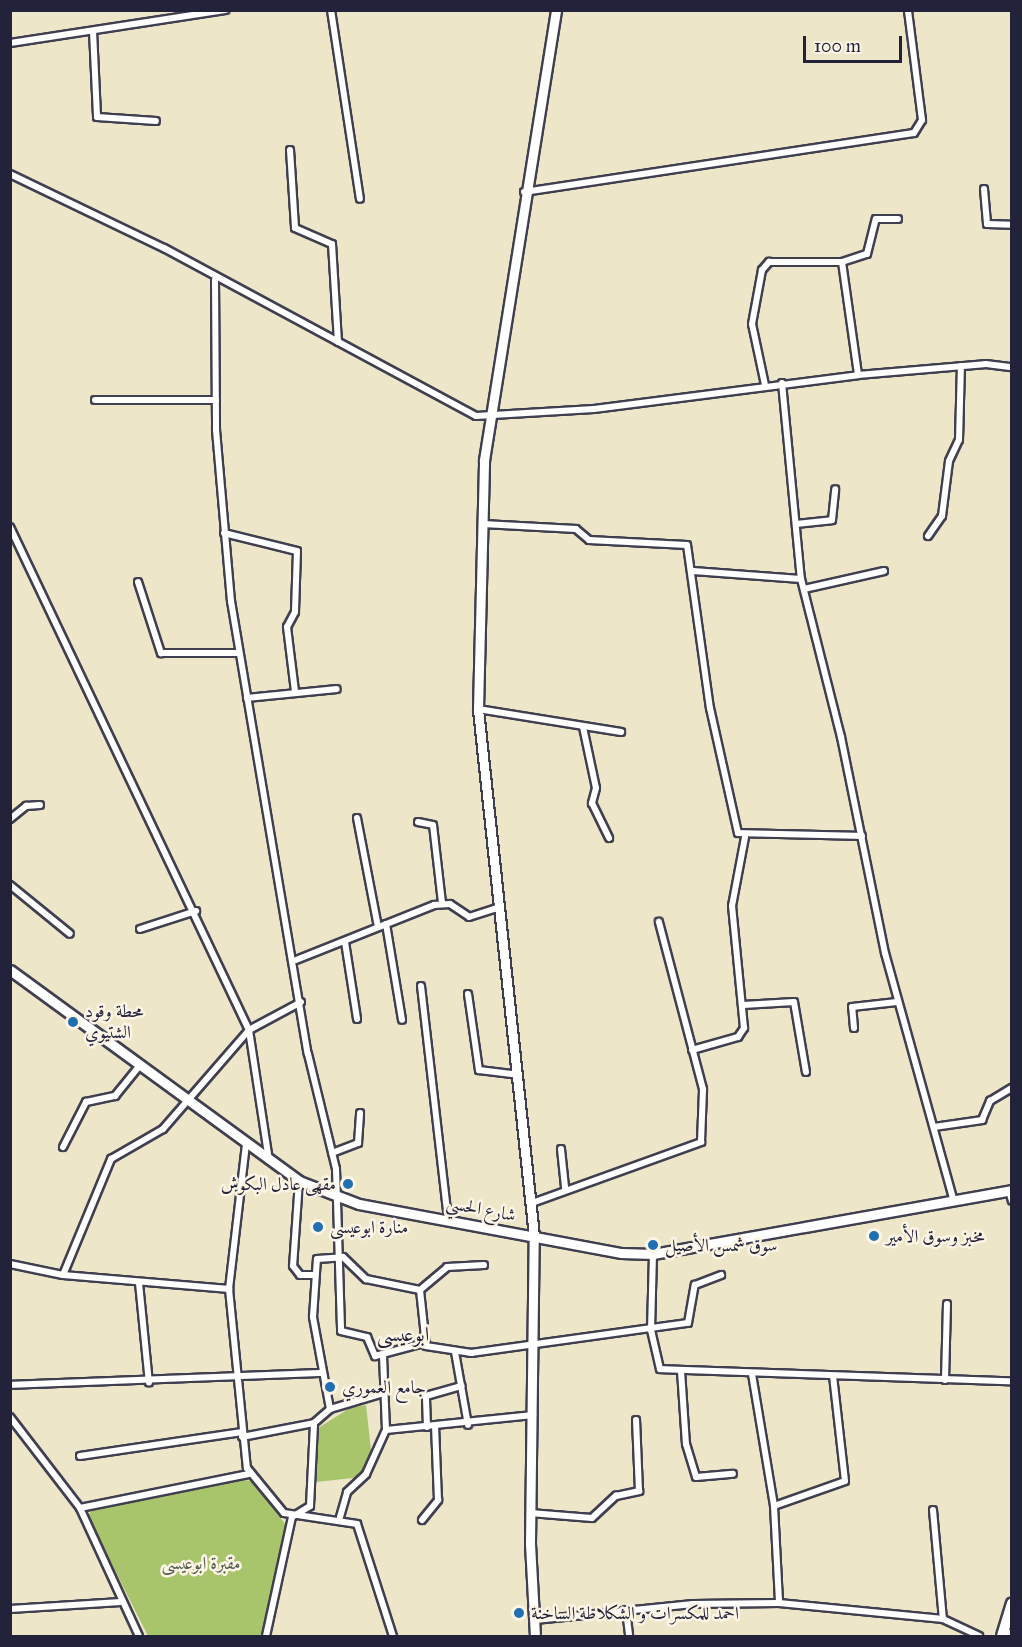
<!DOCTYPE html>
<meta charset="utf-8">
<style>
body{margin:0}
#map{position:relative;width:1022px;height:1647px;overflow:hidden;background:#ede6c9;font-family:"IM FELL Great Primer",Amiri,serif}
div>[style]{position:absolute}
.green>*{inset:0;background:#a8c56b}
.roads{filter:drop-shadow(2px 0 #403f50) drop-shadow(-2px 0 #403f50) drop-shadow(0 2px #403f50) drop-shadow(0 -2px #403f50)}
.street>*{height:6px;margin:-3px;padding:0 3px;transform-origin:3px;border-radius:3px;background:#fff}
.secondary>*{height:9px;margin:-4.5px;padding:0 4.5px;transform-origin:4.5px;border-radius:4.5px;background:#fff}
.primary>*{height:9px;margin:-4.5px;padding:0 4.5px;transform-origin:4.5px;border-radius:4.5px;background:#fff}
.highway>*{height:10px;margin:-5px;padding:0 5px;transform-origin:5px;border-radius:5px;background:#fff}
.dots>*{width:16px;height:16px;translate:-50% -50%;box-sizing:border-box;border:3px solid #fcf5e5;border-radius:50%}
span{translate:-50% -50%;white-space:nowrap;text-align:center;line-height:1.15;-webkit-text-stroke:5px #fcf5e5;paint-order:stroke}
.poi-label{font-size:18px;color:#22223b}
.left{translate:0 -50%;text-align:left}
.right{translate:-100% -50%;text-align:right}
.street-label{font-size:18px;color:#22223b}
.park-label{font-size:18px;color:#515b4c}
.quarter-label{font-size:21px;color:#22223b}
.frame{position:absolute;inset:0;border:12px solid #22223b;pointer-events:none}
.scale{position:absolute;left:803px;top:36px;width:99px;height:27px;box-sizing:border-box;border:3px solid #22223b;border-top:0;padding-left:8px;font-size:18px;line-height:21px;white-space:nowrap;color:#22223b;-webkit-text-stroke:4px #fcf5e5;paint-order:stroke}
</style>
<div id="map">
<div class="green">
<i style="clip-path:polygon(366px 1405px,371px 1450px,362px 1477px,316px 1482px,318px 1428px,350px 1408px)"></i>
<i style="clip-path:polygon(244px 1480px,251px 1481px,286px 1525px,262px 1636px,148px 1636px,88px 1517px,91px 1511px)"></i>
</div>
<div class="roads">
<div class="street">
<i style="left:331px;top:10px;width:191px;rotate:81.3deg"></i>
<i style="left:93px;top:31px;width:86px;rotate:87.3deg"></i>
<i style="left:97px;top:117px;width:59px;rotate:3.9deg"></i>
<i style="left:10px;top:43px;width:218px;rotate:-8.7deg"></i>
<i style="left:290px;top:150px;width:78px;rotate:86.3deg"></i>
<i style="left:295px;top:228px;width:40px;rotate:23.4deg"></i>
<i style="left:332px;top:244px;width:98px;rotate:86.5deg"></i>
<i style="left:10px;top:174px;width:171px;rotate:25.7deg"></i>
<i style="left:164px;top:248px;width:354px;rotate:28.3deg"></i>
<i style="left:476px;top:416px;width:118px;rotate:-3.4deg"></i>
<i style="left:594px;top:409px;width:266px;rotate:-7.3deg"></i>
<i style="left:858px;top:375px;width:128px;rotate:-4.9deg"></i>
<i style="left:986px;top:364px;width:26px;rotate:7deg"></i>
<i style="left:984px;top:189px;width:35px;rotate:85deg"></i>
<i style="left:987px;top:224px;width:25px;rotate:2deg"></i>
<i style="left:524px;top:192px;width:394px;rotate:-8.6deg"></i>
<i style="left:914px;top:133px;width:15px;rotate:-58deg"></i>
<i style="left:922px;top:120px;width:111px;rotate:-97.3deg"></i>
<i style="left:842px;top:262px;width:26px;rotate:-18deg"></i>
<i style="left:867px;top:254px;width:36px;rotate:-76deg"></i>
<i style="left:876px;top:219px;width:22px"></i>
<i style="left:215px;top:280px;width:150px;rotate:89.6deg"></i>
<i style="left:216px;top:430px;width:172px;rotate:85deg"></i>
<i style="left:231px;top:601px;width:459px;rotate:80.4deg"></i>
<i style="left:308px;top:1054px;width:118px;rotate:76.3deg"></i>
<i style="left:336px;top:1169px;width:162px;rotate:88.2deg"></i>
<i style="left:341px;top:1331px;width:27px;rotate:13deg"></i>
<i style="left:367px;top:1337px;width:21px;rotate:67deg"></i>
<i style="left:375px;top:1356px;width:51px;rotate:-14.9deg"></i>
<i style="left:782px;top:383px;width:197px;rotate:84.5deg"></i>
<i style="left:801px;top:579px;width:163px;rotate:75.8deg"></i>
<i style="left:841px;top:737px;width:220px;rotate:78.5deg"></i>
<i style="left:885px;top:953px;width:255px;rotate:74.5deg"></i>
<i style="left:765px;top:385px;width:62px;rotate:-102deg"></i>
<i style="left:752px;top:324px;width:55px;rotate:-79.5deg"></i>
<i style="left:762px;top:270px;width:11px;rotate:-49deg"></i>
<i style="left:769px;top:262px;width:73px"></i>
<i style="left:842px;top:262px;width:114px;rotate:81.9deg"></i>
<i style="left:95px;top:400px;width:121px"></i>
<i style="left:483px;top:524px;width:93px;rotate:3.1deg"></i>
<i style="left:576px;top:529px;width:17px;rotate:40deg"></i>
<i style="left:589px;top:540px;width:98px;rotate:2.9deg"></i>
<i style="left:687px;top:545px;width:165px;rotate:82deg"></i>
<i style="left:710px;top:708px;width:128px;rotate:77.4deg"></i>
<i style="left:738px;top:833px;width:124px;rotate:1.4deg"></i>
<i style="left:796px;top:524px;width:36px;rotate:-6deg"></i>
<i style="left:832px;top:520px;width:31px;rotate:-84deg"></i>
<i style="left:10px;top:527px;width:557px;rotate:64.59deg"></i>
<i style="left:249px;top:1030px;width:132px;rotate:81.3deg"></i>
<i style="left:224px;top:533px;width:75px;rotate:13.9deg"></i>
<i style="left:297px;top:551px;width:61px;rotate:91.9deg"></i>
<i style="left:295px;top:612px;width:17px;rotate:118deg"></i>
<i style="left:287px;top:627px;width:64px;rotate:82.9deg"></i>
<i style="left:928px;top:536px;width:24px;rotate:-55deg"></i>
<i style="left:942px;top:516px;width:55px;rotate:-82.7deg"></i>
<i style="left:949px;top:461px;width:23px;rotate:-65deg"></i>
<i style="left:959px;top:440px;width:74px;rotate:-88.5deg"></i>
<i style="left:693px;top:571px;width:108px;rotate:4.2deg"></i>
<i style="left:138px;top:582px;width:75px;rotate:72.1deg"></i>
<i style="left:161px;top:653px;width:78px"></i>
<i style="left:804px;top:589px;width:82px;rotate:-12.7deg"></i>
<i style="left:247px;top:698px;width:90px;rotate:-5.7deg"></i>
<i style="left:478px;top:709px;width:145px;rotate:9.1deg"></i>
<i style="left:583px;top:727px;width:62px;rotate:78deg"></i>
<i style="left:596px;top:788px;width:16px;rotate:105deg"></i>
<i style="left:592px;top:803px;width:39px;rotate:64deg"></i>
<i style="left:357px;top:818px;width:111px;rotate:79.1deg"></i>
<i style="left:10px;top:819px;width:21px;rotate:-39deg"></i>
<i style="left:26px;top:806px;width:14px;rotate:-4deg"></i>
<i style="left:418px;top:822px;width:15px;rotate:11deg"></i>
<i style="left:433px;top:825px;width:79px;rotate:83.4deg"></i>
<i style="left:10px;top:885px;width:77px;rotate:39.2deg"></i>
<i style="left:386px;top:924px;width:97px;rotate:80.5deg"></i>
<i style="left:140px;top:929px;width:59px;rotate:-17.8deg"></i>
<i style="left:345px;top:942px;width:78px;rotate:81.1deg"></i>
<i style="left:296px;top:960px;width:149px;rotate:-21.7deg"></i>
<i style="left:434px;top:905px;width:16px;rotate:-4deg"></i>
<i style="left:450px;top:904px;width:23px;rotate:34deg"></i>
<i style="left:469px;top:917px;width:29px;rotate:-18deg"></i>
<i style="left:421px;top:986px;width:235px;rotate:83.4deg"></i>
<i style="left:468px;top:994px;width:77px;rotate:81.8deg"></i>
<i style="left:479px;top:1070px;width:35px;rotate:7deg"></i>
<i style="left:743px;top:1005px;width:51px;rotate:-3.4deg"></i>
<i style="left:794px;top:1002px;width:71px;rotate:80.3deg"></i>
<i style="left:854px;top:1028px;width:21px;rotate:-95deg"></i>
<i style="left:852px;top:1007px;width:45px;rotate:-6.3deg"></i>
<i style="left:692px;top:1050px;width:48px;rotate:-15.8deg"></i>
<i style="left:738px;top:1037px;width:11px;rotate:-56deg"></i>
<i style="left:744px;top:1028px;width:123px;rotate:-95.6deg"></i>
<i style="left:732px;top:906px;width:70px;rotate:-79.3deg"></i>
<i style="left:934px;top:1127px;width:49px;rotate:-8.3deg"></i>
<i style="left:982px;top:1120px;width:21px;rotate:-67deg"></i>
<i style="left:990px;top:1101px;width:26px;rotate:-31deg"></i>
<i style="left:246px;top:1144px;width:146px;rotate:96.7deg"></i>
<i style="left:229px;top:1289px;width:180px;rotate:84.3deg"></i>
<i style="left:247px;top:1468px;width:58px;rotate:50.6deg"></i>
<i style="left:284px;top:1513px;width:74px;rotate:8.6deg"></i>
<i style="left:357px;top:1524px;width:118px;rotate:72.2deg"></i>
<i style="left:63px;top:1147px;width:51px;rotate:-62.9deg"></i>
<i style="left:86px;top:1102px;width:30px;rotate:-12deg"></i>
<i style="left:115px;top:1096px;width:41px;rotate:-50.9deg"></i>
<i style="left:561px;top:1149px;width:39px;rotate:84deg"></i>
<i style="left:332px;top:1153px;width:28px;rotate:-21deg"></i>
<i style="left:358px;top:1143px;width:30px;rotate:-86deg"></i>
<i style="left:299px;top:1181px;width:85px;rotate:94deg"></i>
<i style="left:293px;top:1266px;width:11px;rotate:52deg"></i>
<i style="left:300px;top:1275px;width:14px"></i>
<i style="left:1009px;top:1190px;width:11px;rotate:75deg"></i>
<i style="left:532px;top:1203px;width:180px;rotate:-19.8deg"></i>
<i style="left:701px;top:1142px;width:53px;rotate:-87.8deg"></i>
<i style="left:703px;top:1089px;width:173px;rotate:-104.8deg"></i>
<i style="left:653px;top:1254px;width:76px;rotate:91.5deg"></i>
<i style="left:651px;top:1330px;width:40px;rotate:77deg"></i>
<i style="left:660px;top:1369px;width:352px;rotate:2deg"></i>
<i style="left:10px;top:1264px;width:54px;rotate:11.7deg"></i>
<i style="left:63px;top:1275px;width:167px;rotate:4.8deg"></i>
<i style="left:63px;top:1275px;width:126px;rotate:-67.5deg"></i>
<i style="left:111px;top:1159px;width:60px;rotate:-30deg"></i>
<i style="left:163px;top:1129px;width:131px;rotate:-49deg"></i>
<i style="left:249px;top:1030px;width:59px;rotate:-28.3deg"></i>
<i style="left:139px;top:1283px;width:100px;rotate:84.3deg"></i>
<i style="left:420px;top:1290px;width:56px;rotate:83.9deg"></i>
<i style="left:426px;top:1346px;width:46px;rotate:8.8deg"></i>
<i style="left:471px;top:1353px;width:219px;rotate:-7.9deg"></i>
<i style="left:688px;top:1323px;width:39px;rotate:-80deg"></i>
<i style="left:695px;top:1285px;width:28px;rotate:-21deg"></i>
<i style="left:455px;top:1352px;width:74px;rotate:79.9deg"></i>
<i style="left:681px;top:1371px;width:73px;rotate:86.1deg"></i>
<i style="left:686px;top:1444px;width:34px;rotate:73deg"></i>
<i style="left:696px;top:1477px;width:37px;rotate:-5deg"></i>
<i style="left:752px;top:1374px;width:134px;rotate:80.5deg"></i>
<i style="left:774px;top:1506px;width:97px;rotate:87deg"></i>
<i style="left:945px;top:1380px;width:76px;rotate:-88.5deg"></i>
<i style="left:10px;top:1385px;width:313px;rotate:-2.2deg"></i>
<i style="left:330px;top:1409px;width:94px;rotate:-100.5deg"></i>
<i style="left:313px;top:1317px;width:58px;rotate:-86.1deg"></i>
<i style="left:317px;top:1259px;width:26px;rotate:-4deg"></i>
<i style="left:343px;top:1257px;width:32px;rotate:44deg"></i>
<i style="left:366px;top:1279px;width:55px;rotate:11.5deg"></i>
<i style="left:420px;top:1290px;width:35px;rotate:-40deg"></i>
<i style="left:447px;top:1267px;width:37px;rotate:-3deg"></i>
<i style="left:10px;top:1417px;width:115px;rotate:52.4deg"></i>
<i style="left:80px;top:1508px;width:141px;rotate:65.3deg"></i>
<i style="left:427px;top:1427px;width:31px;rotate:-92deg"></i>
<i style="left:426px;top:1396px;width:37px;rotate:-16deg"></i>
<i style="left:386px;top:1430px;width:148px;rotate:-5.8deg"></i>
<i style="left:242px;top:1437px;width:73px;rotate:-11deg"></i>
<i style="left:80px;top:1456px;width:164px;rotate:-8.4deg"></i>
<i style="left:774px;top:1506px;width:75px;rotate:-19.4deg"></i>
<i style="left:845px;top:1481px;width:106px;rotate:-96.5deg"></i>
<i style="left:80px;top:1508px;width:172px;rotate:-11.4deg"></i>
<i style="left:933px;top:1510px;width:109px;rotate:84.8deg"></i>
<i style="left:530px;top:1513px;width:62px;rotate:4.6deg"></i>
<i style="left:592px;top:1518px;width:33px;rotate:-43deg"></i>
<i style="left:616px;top:1496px;width:24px;rotate:-12deg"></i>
<i style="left:639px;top:1491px;width:71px;rotate:-92.4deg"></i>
<i style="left:340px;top:1517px;width:26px;rotate:-74deg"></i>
<i style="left:347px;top:1492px;width:26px;rotate:-43deg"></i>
<i style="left:366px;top:1474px;width:48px;rotate:-65.6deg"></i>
<i style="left:386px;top:1430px;width:75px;rotate:-92.3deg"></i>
<i style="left:422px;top:1520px;width:26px;rotate:-51deg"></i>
<i style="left:438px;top:1500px;width:74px;rotate:-92.3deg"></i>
<i style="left:10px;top:1609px;width:111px;rotate:-3.6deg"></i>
<i style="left:626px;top:1610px;width:26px;rotate:83deg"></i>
<i style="left:535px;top:1620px;width:159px;rotate:-5.8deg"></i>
<i style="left:693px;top:1604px;width:86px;rotate:-0.7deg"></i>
<i style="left:779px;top:1603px;width:165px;rotate:5.6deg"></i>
<i style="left:943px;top:1619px;width:40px;rotate:25deg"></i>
<i style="left:266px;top:1636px;width:122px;rotate:-77.7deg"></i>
<i style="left:292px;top:1517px;width:21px;rotate:-31deg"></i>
<i style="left:310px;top:1506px;width:83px;rotate:-87.2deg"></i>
<i style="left:314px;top:1423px;width:21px;rotate:-41deg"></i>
<i style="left:330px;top:1409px;width:56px;rotate:-16.5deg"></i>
</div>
<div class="secondary">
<i style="left:10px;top:970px;width:358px;rotate:36.1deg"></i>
<i style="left:299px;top:1181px;width:64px;rotate:21deg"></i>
<i style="left:359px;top:1204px;width:267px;rotate:10.6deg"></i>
<i style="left:621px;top:1253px;width:32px;rotate:2deg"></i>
<i style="left:653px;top:1254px;width:365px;rotate:-10.1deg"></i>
</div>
<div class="primary">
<i style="left:535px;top:1636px;width:93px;rotate:-93.1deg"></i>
<i style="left:530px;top:1543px;width:307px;rotate:-89.3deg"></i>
<i style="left:534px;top:1236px;width:530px;rotate:-96.07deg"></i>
<i style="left:478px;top:709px;width:249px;rotate:-88.6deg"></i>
<i style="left:484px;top:460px;width:456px;rotate:-80.9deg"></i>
</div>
<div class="highway">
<i style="left:1002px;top:1636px;width:34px;rotate:-73deg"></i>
<i style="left:1011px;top:1636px;width:2px;rotate:-63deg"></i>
</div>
</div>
<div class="dots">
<i style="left:73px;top:1022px;background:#1f6fb2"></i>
<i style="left:348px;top:1184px;background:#1f6fb2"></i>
<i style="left:318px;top:1227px;background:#1f6fb2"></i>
<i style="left:874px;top:1236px;background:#1f6fb2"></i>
<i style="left:653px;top:1245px;background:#1f6fb2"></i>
<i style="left:330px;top:1387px;background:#1f6fb2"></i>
<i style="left:519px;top:1613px;background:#1f6fb2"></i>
</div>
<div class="poi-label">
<span class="left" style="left:85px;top:1022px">محطة وقود<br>الشتيوي</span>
<span class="right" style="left:336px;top:1184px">مقهى عادل البكوش</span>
<span class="left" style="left:330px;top:1227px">منارة ابوعيسى</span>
<span class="left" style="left:886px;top:1236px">مخبز وسوق الأمير</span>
<span class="left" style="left:665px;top:1245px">سوق شمس الأصيل</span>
<span class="left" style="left:342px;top:1387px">جامع العموري</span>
<span class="left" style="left:531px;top:1613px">احمد للمكسرات و الشكلاطة الساخنة</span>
</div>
<div class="street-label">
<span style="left:481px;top:1209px;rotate:11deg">شارع الحسي</span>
</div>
<div class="park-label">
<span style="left:201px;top:1563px">مقبرة ابوعيسى</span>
</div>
<div class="quarter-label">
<span style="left:403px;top:1334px">ابوعيسى</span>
</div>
<div class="frame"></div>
<div class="scale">100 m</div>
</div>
